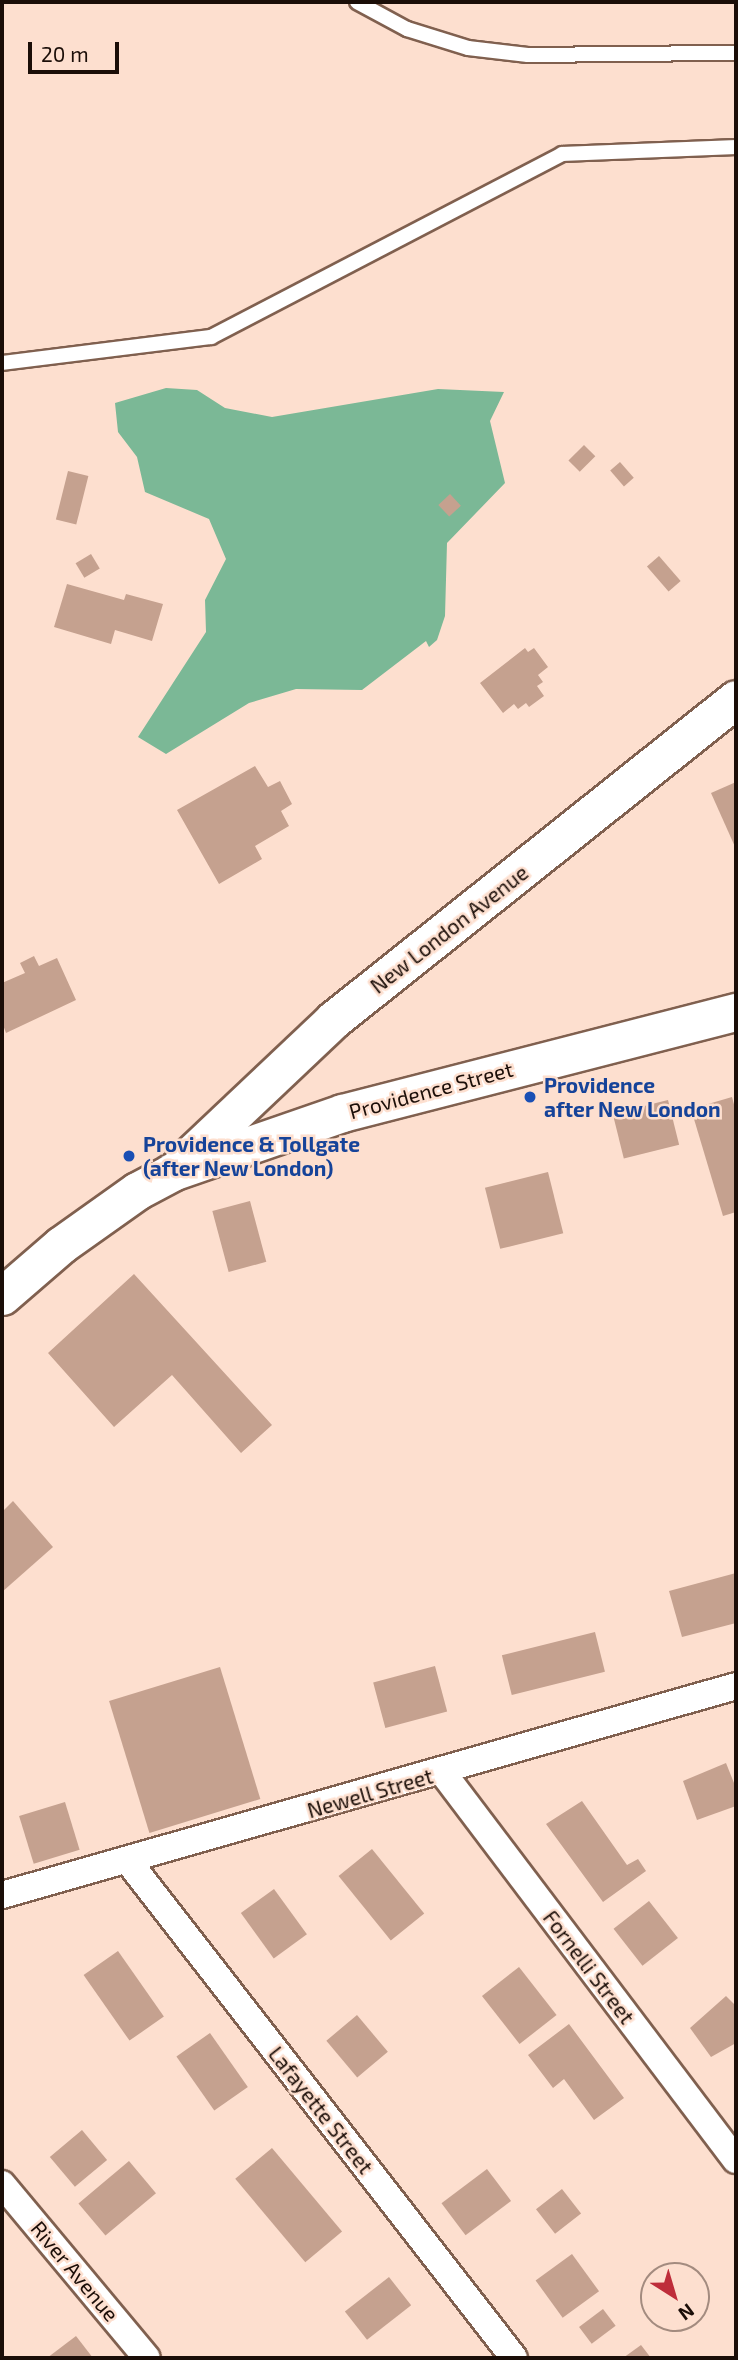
<!DOCTYPE html>
<style>
body{margin:0}
#map{position:relative;width:738px;height:2360px;overflow:hidden;background:#fddfcf;font-family:"Exo 2",sans-serif}
div>[style]{position:absolute}
.forest>*{inset:0;background:#7bb896}
.building>*{inset:0;background:#c5a18f;transform-origin:0 0}
.roads{filter:drop-shadow(2px 0 #80604f) drop-shadow(-2px 0 #80604f) drop-shadow(0 2px #80604f) drop-shadow(0 -2px #80604f)}
.lane>*{height:14px;margin:-7px;padding:0 7px;transform-origin:7px;border-radius:7px;background:#fff}
.street>*{height:26px;margin:-13px;padding:0 13px;transform-origin:13px;border-radius:13px;background:#fff}
.secondary>*{height:37px;margin:-18.5px;padding:0 18.5px;transform-origin:18.5px;border-radius:18.5px;background:#fff}
.dots>*{width:19px;height:19px;translate:-50% -50%;box-sizing:border-box;border:4px solid #fddfcf;border-radius:50%}
span{translate:-50% -50%;white-space:nowrap;text-align:center;line-height:1.15;-webkit-text-stroke:5px #fddfcf;paint-order:stroke}
.street-label{font-size:21px;color:#1b0e08}
.transit-label{font-size:21px;color:#164399;font-weight:700}
.left{translate:0 -50%;text-align:left}
.frame{position:absolute;inset:0;border:4px solid #1b0e08;pointer-events:none}
.north{position:absolute;left:640px;top:2262px;width:70px;height:70px;box-sizing:border-box;background:#fddfcf;border:2px solid #a38b7f;border-radius:50%;rotate:143deg;font-size:19px;font-weight:700;line-height:28px;text-align:center;color:#1b0e08}
.north::after{content:'';display:block;margin:auto;width:24px;height:32px;background:#be2d3a;clip-path:polygon(50% 0,100% 100%,50% 72%,0 100%)}
.scale{position:absolute;left:28px;top:42px;width:91px;height:32px;box-sizing:border-box;border:4px solid #1b0e08;border-top:0;padding-left:9px;font-size:21px;line-height:24px;white-space:nowrap;color:#1b0e08;-webkit-text-stroke:5px #fddfcf;paint-order:stroke}
</style>
<div id="map">
<div class="forest">
<i style="clip-path:polygon(166px 388px,197px 390px,225px 408px,272px 417px,438px 389px,504px 392px,490px 421px,505px 483px,447px 543px,445px 616px,437px 640px,429px 647px,426px 641px,362px 690px,296px 689px,249px 703px,166px 754px,138px 737px,206px 632px,205px 600px,226px 559px,209px 519px,145px 492px,137px 457px,118px 432px,115px 403px)"></i>
</div>
<div class="building">
<i style="left:584px;top:445px;width:16px;height:22px;rotate:45deg"></i>
<i style="left:620px;top:462px;width:21px;height:13px;rotate:49deg"></i>
<i style="left:68px;top:471px;width:21px;height:50px;rotate:14deg"></i>
<i style="left:450px;top:494px;width:16px;height:16px;rotate:47deg"></i>
<i style="left:91px;top:554px;width:17px;height:18px;rotate:59deg"></i>
<i style="left:659px;top:556px;width:33px;height:16px;rotate:49deg"></i>
<i style="clip-path:polygon(67px 584px,124px 600px,126px 594px,163px 604px,152px 641px,115px 630px,111px 644px,54px 627px)"></i>
<i style="clip-path:polygon(525px 648px,528px 652px,534px 648px,548px 667px,538px 675px,543px 682px,537px 686px,544px 696px,529px 707px,526px 703px,518px 709px,514px 704px,503px 713px,480px 683px)"></i>
<i style="clip-path:polygon(255px 766px,268px 787px,280px 781px,292px 804px,281px 811px,289px 826px,255px 846px,262px 859px,219px 884px,177px 810px)"></i>
<i style="clip-path:polygon(736px 782px,736px 849px,711px 793px)"></i>
<i style="clip-path:polygon(34px 956px,39px 966px,57px 958px,76px 1000px,6px 1033px,2px 1022px,2px 983px,25px 973px,20px 963px)"></i>
<i style="clip-path:polygon(732px 1097px,736px 1112px,736px 1212px,723px 1216px,691px 1109px)"></i>
<i style="left:668px;top:1100px;width:46px;height:57px;rotate:76deg"></i>
<i style="left:548px;top:1172px;width:63px;height:65px;rotate:76deg"></i>
<i style="left:250px;top:1201px;width:63px;height:39px;rotate:75deg"></i>
<i style="clip-path:polygon(134px 1274px,272px 1425px,241px 1453px,172px 1375px,114px 1427px,48px 1353px)"></i>
<i style="clip-path:polygon(13px 1501px,53px 1547px,2px 1592px,2px 1512px)"></i>
<i style="clip-path:polygon(736px 1573px,736px 1623px,682px 1637px,669px 1591px)"></i>
<i style="left:595px;top:1632px;width:41px;height:96px;rotate:76deg"></i>
<i style="left:435px;top:1666px;width:47px;height:64px;rotate:75deg"></i>
<i style="left:220px;top:1667px;width:138px;height:116px;rotate:73deg"></i>
<i style="clip-path:polygon(726px 1763px,736px 1788px,736px 1806px,697px 1820px,683px 1781px)"></i>
<i style="clip-path:polygon(582px 1801px,627px 1865px,638px 1859px,646px 1871px,603px 1902px,546px 1824px)"></i>
<i style="left:65px;top:1802px;width:50px;height:48px;rotate:73deg"></i>
<i style="left:372px;top:1849px;width:83px;height:43px;rotate:51deg"></i>
<i style="left:274px;top:1889px;width:56px;height:41px;rotate:54deg"></i>
<i style="left:649px;top:1901px;width:47px;height:45px;rotate:52deg"></i>
<i style="left:118px;top:1951px;width:80px;height:42px;rotate:55deg"></i>
<i style="left:519px;top:1967px;width:61px;height:47px;rotate:52deg"></i>
<i style="clip-path:polygon(726px 1996px,736px 2006px,736px 2043px,711px 2057px,690px 2028px)"></i>
<i style="left:357px;top:2015px;width:48px;height:40px;rotate:50deg"></i>
<i style="clip-path:polygon(569px 2024px,624px 2098px,594px 2120px,564px 2079px,553px 2088px,528px 2055px)"></i>
<i style="left:210px;top:2033px;width:66px;height:41px;rotate:55deg"></i>
<i style="left:82px;top:2130px;width:39px;height:42px;rotate:50deg"></i>
<i style="left:272px;top:2148px;width:109px;height:48px;rotate:50deg"></i>
<i style="left:129px;top:2161px;width:42px;height:66px;rotate:50deg"></i>
<i style="left:487px;top:2169px;width:40px;height:57px;rotate:53deg"></i>
<i style="left:562px;top:2189px;width:31px;height:33px;rotate:52deg"></i>
<i style="left:572px;top:2254px;width:46px;height:45px;rotate:54deg"></i>
<i style="left:389px;top:2277px;width:36px;height:56px;rotate:52deg"></i>
<i style="left:603px;top:2309px;width:21px;height:30px;rotate:53deg"></i>
<i style="clip-path:polygon(76px 2336px,93px 2358px,47px 2358px)"></i>
<i style="clip-path:polygon(641px 2345px,651px 2358px,623px 2358px)"></i>
</div>
<div class="roads">
<div class="lane">
<i style="left:357px;top:2px;width:57px;rotate:28.4deg"></i>
<i style="left:407px;top:29px;width:64px;rotate:17.3deg"></i>
<i style="left:468px;top:48px;width:60px;rotate:6.7deg"></i>
<i style="left:528px;top:55px;width:208px;rotate:-0.6deg"></i>
<i style="left:2px;top:363px;width:211px;rotate:-7.1deg"></i>
<i style="left:211px;top:337px;width:396px;rotate:-27.5deg"></i>
<i style="left:562px;top:154px;width:174px;rotate:-2.3deg"></i>
</div>
<div class="street">
<i style="left:443px;top:1773px;width:485px;rotate:52.9deg"></i>
<i style="left:128px;top:1861px;width:629px;rotate:52.16deg"></i>
<i style="left:2px;top:1895px;width:763px;rotate:-15.89deg"></i>
<i style="left:2px;top:2184px;width:226px;rotate:50.2deg"></i>
</div>
<div class="secondary">
<i style="left:182px;top:1163px;width:208px;rotate:-43.4deg"></i>
<i style="left:333px;top:1020px;width:515px;rotate:-38.54deg"></i>
<i style="left:2px;top:1296px;width:78px;rotate:-40.8deg"></i>
<i style="left:61px;top:1245px;width:93px;rotate:-35.4deg"></i>
<i style="left:137px;top:1191px;width:40px;rotate:-28deg"></i>
<i style="left:172px;top:1172px;width:180px;rotate:-19.1deg"></i>
<i style="left:342px;top:1113px;width:407px;rotate:-14.4deg"></i>
</div>
</div>
<div class="dots">
<i style="left:530px;top:1097px;background:#1a4fb4"></i>
<i style="left:129px;top:1156px;background:#1a4fb4"></i>
</div>
<div class="street-label">
<span style="left:449px;top:929px;rotate:-38deg">New London Avenue</span>
<span style="left:431px;top:1090px;rotate:-15deg">Providence Street</span>
<span style="left:370px;top:1793px;rotate:-16deg">Newell Street</span>
<span style="left:589px;top:1967px;rotate:53deg">Fornelli Street</span>
<span style="left:321px;top:2110px;rotate:52deg">Lafayette Street</span>
<span style="left:75px;top:2271px;rotate:50deg">River Avenue</span>
</div>
<div class="transit-label">
<span class="left" style="left:544px;top:1097px">Providence<br>after New London</span>
<span class="left" style="left:143px;top:1156px">Providence &amp; Tollgate<br>(after New London)</span>
</div>
<div class="frame"></div>
<div class="north">N</div>
<div class="scale">20 m</div>
</div>
